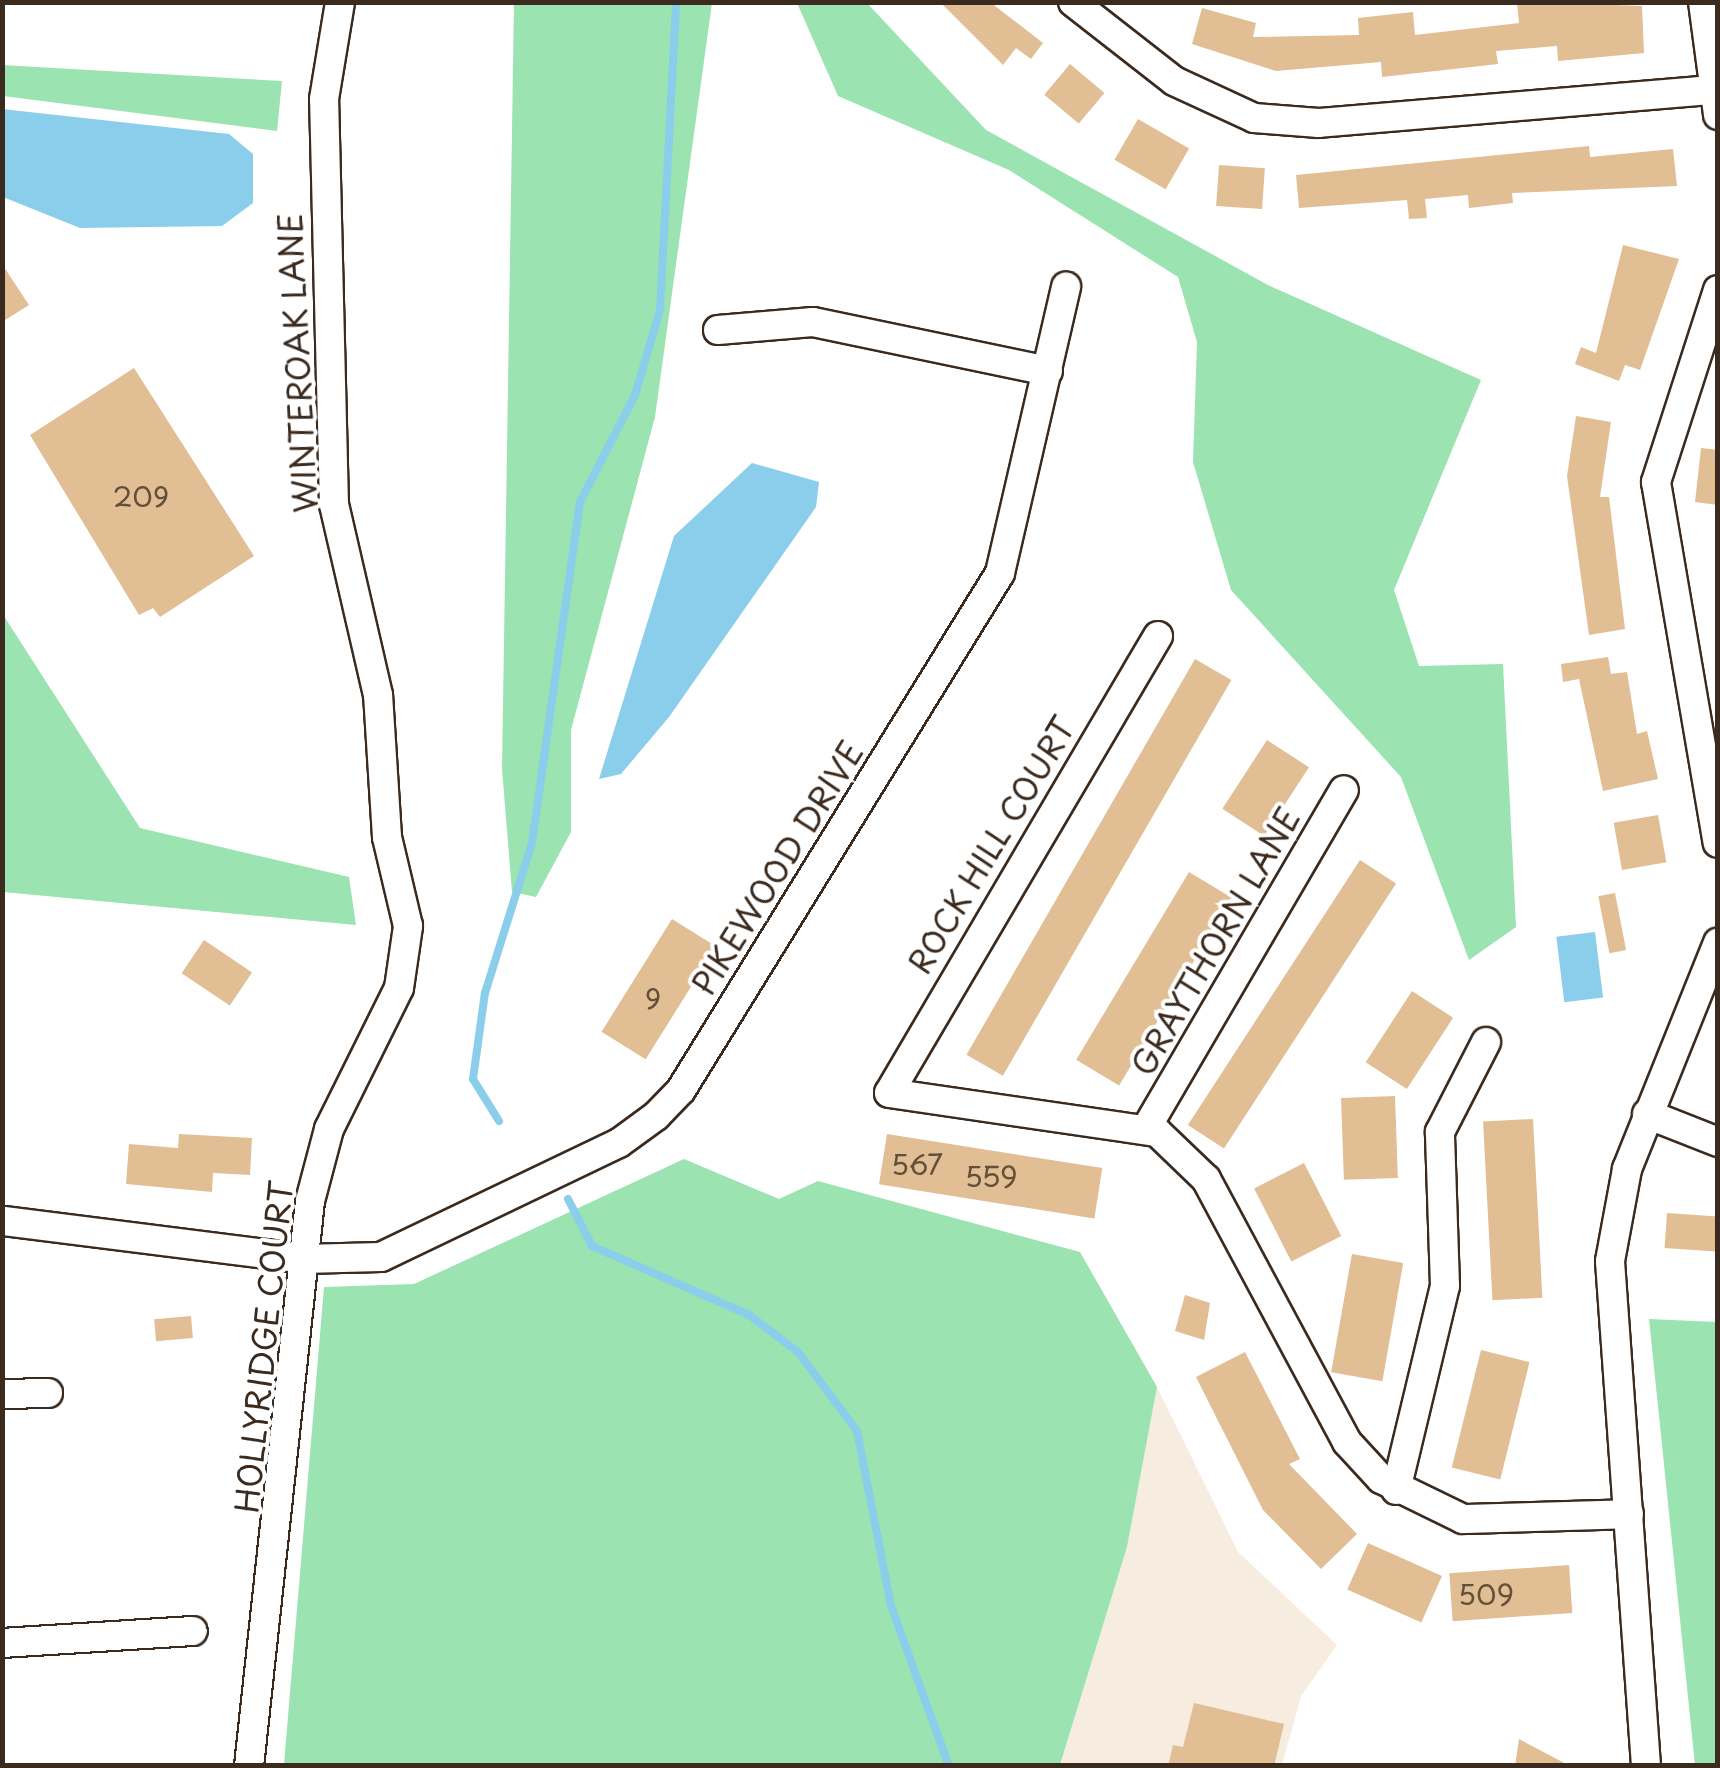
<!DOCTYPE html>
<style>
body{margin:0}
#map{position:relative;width:1720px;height:1768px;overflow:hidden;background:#fff;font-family:"Playpen Sans",sans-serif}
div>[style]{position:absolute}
.built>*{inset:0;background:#f6ecdf}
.green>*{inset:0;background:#9be3b0}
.water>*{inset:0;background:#8aceeb;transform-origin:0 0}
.stream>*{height:8px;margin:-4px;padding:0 4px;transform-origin:4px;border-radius:4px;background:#8aceeb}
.building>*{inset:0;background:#e1be93;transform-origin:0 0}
.roads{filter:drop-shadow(2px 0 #3b2a1e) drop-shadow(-2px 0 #3b2a1e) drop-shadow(0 2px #3b2a1e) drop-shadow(0 -2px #3b2a1e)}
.minor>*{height:28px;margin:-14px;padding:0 14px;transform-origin:14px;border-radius:14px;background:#fff}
span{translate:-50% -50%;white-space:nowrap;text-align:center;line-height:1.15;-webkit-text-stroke:8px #fff;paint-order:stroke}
.number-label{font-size:28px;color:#644f3b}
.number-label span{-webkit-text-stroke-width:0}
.street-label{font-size:32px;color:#3b2a1e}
.frame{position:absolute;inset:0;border:5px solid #3b2a1e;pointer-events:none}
</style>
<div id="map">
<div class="built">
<i style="clip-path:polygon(1157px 1387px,1238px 1552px,1337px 1645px,1301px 1696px,1282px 1765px,1060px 1766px,1127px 1547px)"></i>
</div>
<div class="green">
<i style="clip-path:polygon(514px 3px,712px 3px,655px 417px,571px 730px,571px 832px,536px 897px,512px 892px,502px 769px)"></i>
<i style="clip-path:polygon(797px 3px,867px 3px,986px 130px,1268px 285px,1481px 380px,1394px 590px,1419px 666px,1503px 664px,1516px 927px,1469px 960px,1401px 777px,1231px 590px,1193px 462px,1197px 342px,1178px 277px,1009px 170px,838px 96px)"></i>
<i style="clip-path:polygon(2px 65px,282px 81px,277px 131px,3px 96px)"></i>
<i style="clip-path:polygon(2px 613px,140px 828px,349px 877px,356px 925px,3px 892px)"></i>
<i style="clip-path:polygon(684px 1159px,779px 1199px,818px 1181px,1080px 1252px,1157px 1387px,1127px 1547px,1060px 1765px,284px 1764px,324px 1287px,414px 1284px)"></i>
<i style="clip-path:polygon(1649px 1319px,1717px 1322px,1717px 1765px,1695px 1765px)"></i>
</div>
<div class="water">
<i style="clip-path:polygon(2px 109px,229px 134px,253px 154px,253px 203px,222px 226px,80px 228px,3px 197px)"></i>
<i style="clip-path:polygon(752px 463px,819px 482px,816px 507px,669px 717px,621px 774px,599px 779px,674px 536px)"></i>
<i style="left:1595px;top:932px;width:66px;height:39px;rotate:83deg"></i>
</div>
<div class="stream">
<i style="left:499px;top:1121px;width:49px;rotate:-121.8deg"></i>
<i style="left:473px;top:1079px;width:87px;rotate:-82.1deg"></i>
<i style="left:485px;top:993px;width:157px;rotate:-72.6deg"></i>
<i style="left:532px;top:843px;width:344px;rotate:-82deg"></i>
<i style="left:580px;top:502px;width:120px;rotate:-62.8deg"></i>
<i style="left:635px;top:395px;width:89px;rotate:-73.6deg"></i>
<i style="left:660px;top:310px;width:308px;rotate:-87deg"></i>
<i style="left:568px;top:1199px;width:53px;rotate:62.9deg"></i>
<i style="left:592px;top:1246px;width:171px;rotate:23.7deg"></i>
<i style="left:749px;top:1315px;width:61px;rotate:37.1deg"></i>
<i style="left:798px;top:1352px;width:99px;rotate:53.2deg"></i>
<i style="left:857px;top:1431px;width:178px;rotate:79deg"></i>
<i style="left:891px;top:1606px;width:170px;rotate:70.1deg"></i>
</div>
<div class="building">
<i style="clip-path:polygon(940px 2px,990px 2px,1043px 43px,1031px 59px,1016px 48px,1003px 65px)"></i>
<i style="clip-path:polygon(1526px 2px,1642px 6px,1644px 53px,1558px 61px,1557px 46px,1496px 51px,1498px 64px,1382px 77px,1381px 62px,1276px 71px,1192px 44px,1202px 8px,1256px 23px,1253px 37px,1359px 35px,1358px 18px,1413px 12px,1415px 35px,1519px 23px,1517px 3px)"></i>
<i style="left:1070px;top:64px;width:45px;height:40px;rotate:40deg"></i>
<i style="left:1138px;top:119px;width:59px;height:47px;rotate:30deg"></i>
<i style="clip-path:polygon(1589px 146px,1590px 157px,1673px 149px,1677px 186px,1512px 193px,1513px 203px,1469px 208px,1468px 195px,1425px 199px,1427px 218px,1409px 219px,1407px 200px,1299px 208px,1296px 175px)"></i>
<i style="left:1219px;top:165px;width:46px;height:41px;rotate:4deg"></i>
<i style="clip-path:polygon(1623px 245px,1679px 259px,1640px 370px,1625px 365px,1619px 381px,1575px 364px,1581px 347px,1596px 353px)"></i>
<i style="clip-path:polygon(2px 264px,29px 305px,2px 322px)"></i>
<i style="clip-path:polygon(134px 368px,254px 556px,160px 617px,153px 608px,139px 615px,30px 435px)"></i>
<i style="clip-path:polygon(1576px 416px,1611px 422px,1600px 497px,1609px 497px,1625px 629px,1589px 635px,1567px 476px)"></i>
<i style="clip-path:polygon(1701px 448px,1718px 450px,1718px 505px,1695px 502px)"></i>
<i style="clip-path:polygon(1608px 657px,1611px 674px,1627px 672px,1637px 734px,1647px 731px,1658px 779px,1603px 791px,1579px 679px,1563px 682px,1561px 664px)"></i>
<i style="left:1195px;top:659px;width:42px;height:457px;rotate:30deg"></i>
<i style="left:1267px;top:740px;width:50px;height:82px;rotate:33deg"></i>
<i style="left:1658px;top:815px;width:48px;height:45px;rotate:80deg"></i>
<i style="left:1360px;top:860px;width:43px;height:316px;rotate:33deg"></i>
<i style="left:1189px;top:872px;width:50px;height:219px;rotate:31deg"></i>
<i style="left:1615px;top:893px;width:58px;height:17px;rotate:79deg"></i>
<i style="left:672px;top:919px;width:52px;height:133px;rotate:32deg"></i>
<i style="left:204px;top:940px;width:58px;height:40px;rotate:34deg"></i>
<i style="left:1412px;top:991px;width:49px;height:85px;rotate:33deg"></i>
<i style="left:1395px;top:1096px;width:82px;height:54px;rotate:88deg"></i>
<i style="left:1533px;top:1119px;width:179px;height:50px;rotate:87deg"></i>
<i style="clip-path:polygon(179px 1134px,252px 1138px,250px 1175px,213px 1173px,212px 1192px,126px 1184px,129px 1144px,178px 1148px)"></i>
<i style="left:887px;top:1134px;width:218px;height:51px;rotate:9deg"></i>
<i style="left:1304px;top:1163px;width:82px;height:56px;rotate:63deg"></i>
<i style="left:1667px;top:1213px;width:51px;height:35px;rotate:4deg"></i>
<i style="left:1352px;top:1254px;width:52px;height:120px;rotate:10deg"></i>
<i style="clip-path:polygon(1185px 1295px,1210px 1303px,1204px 1340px,1175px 1331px)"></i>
<i style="left:191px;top:1316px;width:22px;height:37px;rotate:85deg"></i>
<i style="left:1481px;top:1350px;width:50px;height:121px;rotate:14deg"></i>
<i style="clip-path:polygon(1245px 1352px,1300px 1459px,1289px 1464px,1357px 1534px,1321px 1569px,1263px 1510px,1196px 1377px)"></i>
<i style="left:1368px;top:1543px;width:81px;height:51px;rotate:24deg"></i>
<i style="left:1569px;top:1565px;width:48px;height:120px;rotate:86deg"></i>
<i style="clip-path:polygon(1194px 1703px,1284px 1724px,1274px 1766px,1168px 1766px,1173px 1745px,1183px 1747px)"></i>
<i style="clip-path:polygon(1519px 1739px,1570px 1766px,1515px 1766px)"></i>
</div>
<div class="roads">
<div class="minor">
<i style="left:1073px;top:2px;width:128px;rotate:38deg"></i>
<i style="left:1174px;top:81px;width:88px;rotate:24.8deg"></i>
<i style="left:1254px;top:118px;width:65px;rotate:4.4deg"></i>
<i style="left:1319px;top:123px;width:398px;rotate:-4.8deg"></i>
<i style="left:1703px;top:2px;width:114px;rotate:82.4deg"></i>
<i style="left:1718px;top:290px;width:202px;rotate:107.9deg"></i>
<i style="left:1656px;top:482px;width:366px;rotate:80.3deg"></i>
<i style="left:718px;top:330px;width:95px;rotate:-4.8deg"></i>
<i style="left:813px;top:322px;width:240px;rotate:11.8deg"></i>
<i style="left:1158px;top:636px;width:530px;rotate:120.48deg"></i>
<i style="left:889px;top:1093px;width:271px;rotate:8.3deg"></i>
<i style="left:1157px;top:1132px;width:68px;rotate:43.8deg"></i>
<i style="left:1206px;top:1179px;width:298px;rotate:61.8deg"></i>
<i style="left:1347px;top:1442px;width:50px;rotate:47.4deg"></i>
<i style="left:1381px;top:1479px;width:91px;rotate:26deg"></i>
<i style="left:1463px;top:1519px;width:166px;rotate:-1.7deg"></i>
<i style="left:1647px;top:1114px;width:76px;rotate:21.5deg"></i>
<i style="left:1147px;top:1127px;width:390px;rotate:-59.7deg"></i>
<i style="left:4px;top:1221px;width:301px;rotate:7.2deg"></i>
<i style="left:303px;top:1259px;width:78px;rotate:-1.5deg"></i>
<i style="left:381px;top:1257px;width:264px;rotate:-25.6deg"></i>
<i style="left:619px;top:1143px;width:46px;rotate:-36.1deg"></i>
<i style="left:656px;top:1116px;width:36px;rotate:-46deg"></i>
<i style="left:681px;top:1090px;width:607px;rotate:-58.32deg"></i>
<i style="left:1000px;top:573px;width:294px;rotate:-77deg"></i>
<i style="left:2px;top:1394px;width:46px;rotate:-1.2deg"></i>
<i style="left:1396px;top:1490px;width:210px;rotate:-76.5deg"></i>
<i style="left:1445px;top:1286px;width:154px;rotate:-91.9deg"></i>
<i style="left:1440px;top:1132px;width:101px;rotate:-62.9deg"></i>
<i style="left:2px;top:1643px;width:191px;rotate:-3.6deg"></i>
<i style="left:249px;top:1766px;width:568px;rotate:-83.84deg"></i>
<i style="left:310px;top:1201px;width:74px;rotate:-75.2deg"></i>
<i style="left:329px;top:1129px;width:157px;rotate:-63.6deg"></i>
<i style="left:399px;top:988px;width:63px;rotate:-81.7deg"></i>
<i style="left:408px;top:926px;width:91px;rotate:-103.3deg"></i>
<i style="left:387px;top:837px;width:142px;rotate:-93.6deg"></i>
<i style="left:378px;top:695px;width:195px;rotate:-103deg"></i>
<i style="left:334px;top:505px;width:406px;rotate:-91.4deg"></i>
<i style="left:324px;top:99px;width:98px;rotate:-80.6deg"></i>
<i style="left:1646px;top:1766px;width:506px;rotate:-94.08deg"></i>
<i style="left:1610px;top:1261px;width:94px;rotate:-79.5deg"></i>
<i style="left:1627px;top:1169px;width:244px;rotate:-68.1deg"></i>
</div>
</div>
<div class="number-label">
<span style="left:141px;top:496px">209</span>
<span style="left:653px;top:998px">9</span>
<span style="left:917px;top:1164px">567</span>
<span style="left:991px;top:1176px">559</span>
<span style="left:1486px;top:1594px">509</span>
</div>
<div class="street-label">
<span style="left:297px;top:363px;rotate:-93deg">WINTEROAK LANE</span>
<span style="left:991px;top:845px;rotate:-59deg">ROCK HILL COURT</span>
<span style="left:777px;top:868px;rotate:-58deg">PIKEWOOD DRIVE</span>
<span style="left:1215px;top:941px;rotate:-60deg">GRAYTHORN LANE</span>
<span style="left:263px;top:1347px;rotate:-84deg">HOLLYRIDGE COURT</span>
</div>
<div class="frame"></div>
</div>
